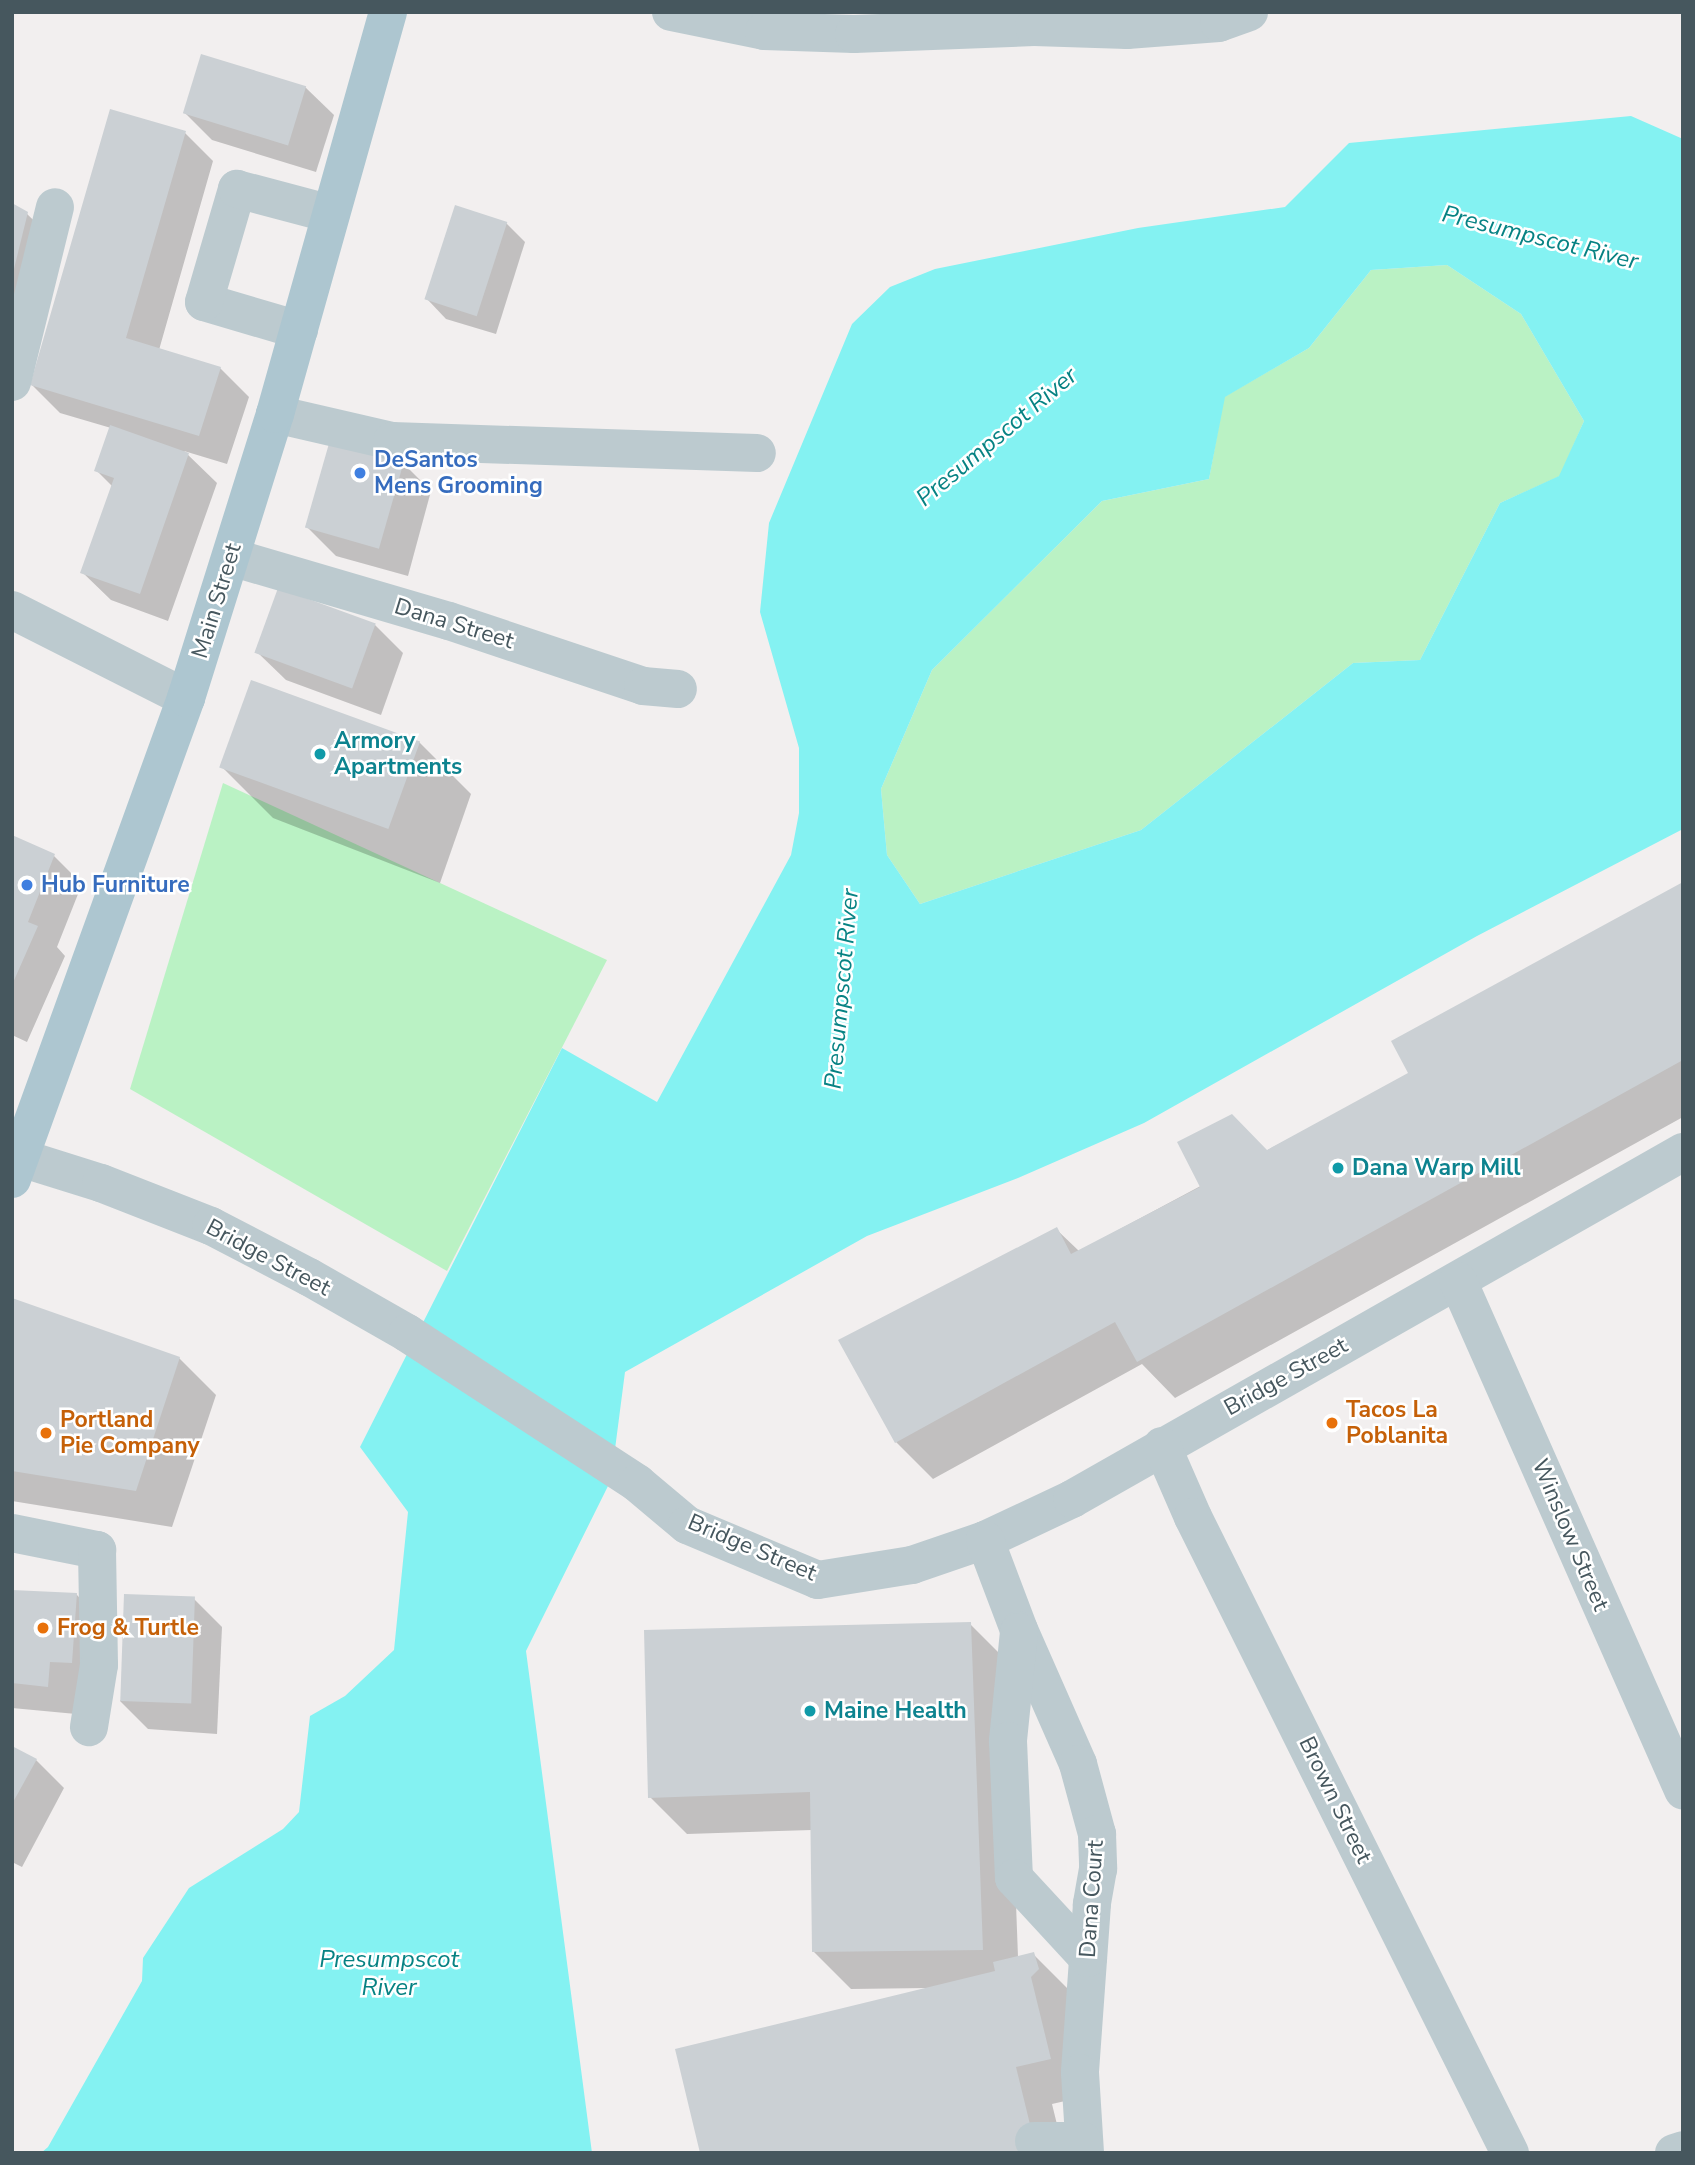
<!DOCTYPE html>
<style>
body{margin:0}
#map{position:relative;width:1695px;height:2165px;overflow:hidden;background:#f2efef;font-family:"Nunito Sans",sans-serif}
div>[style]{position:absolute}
.green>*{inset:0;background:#baf2c4}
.water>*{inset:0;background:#84f2f2}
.shadow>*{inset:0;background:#0003}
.building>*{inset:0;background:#cbd0d4;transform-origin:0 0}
.minor>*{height:38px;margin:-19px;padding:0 19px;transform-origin:19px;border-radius:19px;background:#bccacf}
.major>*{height:38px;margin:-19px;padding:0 19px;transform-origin:19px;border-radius:19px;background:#adc6d0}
.dots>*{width:19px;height:19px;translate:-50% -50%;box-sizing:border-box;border:4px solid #fff;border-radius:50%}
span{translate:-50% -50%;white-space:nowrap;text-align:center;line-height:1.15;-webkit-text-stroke:5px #fff;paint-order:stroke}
.shop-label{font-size:23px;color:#366cbe;font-weight:700}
.left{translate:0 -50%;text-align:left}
.street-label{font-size:23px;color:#46575e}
.culture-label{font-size:23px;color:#0d838f;font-weight:700}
.food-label{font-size:23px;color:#c56008;font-weight:700}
.water-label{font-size:24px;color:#068283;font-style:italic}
.frame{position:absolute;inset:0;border:14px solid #46575e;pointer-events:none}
</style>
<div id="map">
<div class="green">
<i style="clip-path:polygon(1447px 265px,1521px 314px,1584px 421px,1560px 476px,1500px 503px,1420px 660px,1353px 663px,1141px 830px,920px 904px,887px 855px,881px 789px,932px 670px,1102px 501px,1209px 479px,1224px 397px,1309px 348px,1371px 270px)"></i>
<i style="clip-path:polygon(223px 783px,607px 960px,447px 1271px,130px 1089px)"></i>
</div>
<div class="water">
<i style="clip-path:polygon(evenodd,1631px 116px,1683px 139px,1683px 829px,1477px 936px,1144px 1123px,1018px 1178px,867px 1236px,625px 1372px,611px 1480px,526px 1651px,592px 2153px,41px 2153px,48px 2147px,142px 1981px,143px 1958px,189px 1888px,283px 1829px,299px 1812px,310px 1716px,345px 1696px,394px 1650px,408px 1512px,360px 1447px,562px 1048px,657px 1102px,791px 855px,799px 813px,799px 748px,760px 612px,769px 523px,852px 324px,890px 287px,935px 269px,1138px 228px,1285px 207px,1349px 143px,1631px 116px,1447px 265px,1521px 314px,1584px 421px,1559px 476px,1500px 503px,1420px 660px,1353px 663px,1141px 830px,920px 904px,887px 855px,881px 789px,932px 670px,1102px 501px,1209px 479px,1225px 397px,1309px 348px,1371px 270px,1447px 265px)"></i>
</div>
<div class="shadow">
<i style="clip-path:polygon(305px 87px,334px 115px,316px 172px,212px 140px,184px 112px)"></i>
<i style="clip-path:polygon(185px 133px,213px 161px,159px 350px,220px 368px,249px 397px,227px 464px,184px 451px,217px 483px,168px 621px,111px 600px,82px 572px,113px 487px,96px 470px,111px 428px,60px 413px,32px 385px)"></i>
<i style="clip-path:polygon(12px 205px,26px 213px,55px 241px,12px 363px)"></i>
<i style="clip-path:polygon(506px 223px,525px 242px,496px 334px,446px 319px,428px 300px)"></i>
<i style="clip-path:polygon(403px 463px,431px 491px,408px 576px,336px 556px,308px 528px)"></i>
<i style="clip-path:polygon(375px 625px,403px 653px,381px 715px,286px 680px,257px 652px)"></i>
<i style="clip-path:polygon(419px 742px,471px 794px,440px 883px,273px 818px,221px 766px)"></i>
<i style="clip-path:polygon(12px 837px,54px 856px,82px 884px,57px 947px,65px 956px,27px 1042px,12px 1035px)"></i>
<i style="clip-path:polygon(1683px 884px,1683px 1117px,1175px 1398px,1142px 1364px,933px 1479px,896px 1442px,841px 1341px,1057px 1230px,1079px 1251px,1410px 1074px)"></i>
<i style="clip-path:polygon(12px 1300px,179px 1358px,216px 1395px,172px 1527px,12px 1501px)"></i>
<i style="clip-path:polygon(12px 1591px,76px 1594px,104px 1623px,76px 1714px,12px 1708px)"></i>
<i style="clip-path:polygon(194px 1599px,222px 1627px,217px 1734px,148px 1729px,120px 1701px)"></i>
<i style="clip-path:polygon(970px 1624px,1007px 1661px,1018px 1957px,1033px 1954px,1070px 1991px,1087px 2096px,1052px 2104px,1064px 2153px,701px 2153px,927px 1988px,851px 1989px,814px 1952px,812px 1830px,687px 1834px,650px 1797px)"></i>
<i style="clip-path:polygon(12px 1748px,36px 1760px,64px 1788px,22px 1867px,12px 1862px)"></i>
</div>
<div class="building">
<i style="left:201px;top:54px;width:110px;height:62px;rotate:17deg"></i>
<i style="clip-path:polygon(110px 109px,186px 131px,126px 338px,221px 367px,199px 436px,30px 385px)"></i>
<i style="clip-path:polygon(12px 203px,28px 212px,13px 273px,12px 273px)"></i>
<i style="left:455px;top:205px;width:55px;height:99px;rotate:18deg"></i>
<i style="clip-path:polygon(110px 425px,189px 453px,140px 594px,80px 573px,114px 478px,94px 471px)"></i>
<i style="left:330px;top:440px;width:77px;height:91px;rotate:16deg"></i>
<i style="left:278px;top:588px;width:104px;height:69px;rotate:20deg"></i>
<i style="left:251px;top:680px;width:180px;height:93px;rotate:20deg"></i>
<i style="clip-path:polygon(12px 835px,55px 854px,28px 922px,38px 926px,12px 985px)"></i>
<i style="clip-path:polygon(1683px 882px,1683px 1060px,1137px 1362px,1115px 1322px,895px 1443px,838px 1340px,1057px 1227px,1071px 1254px,1200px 1187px,1177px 1142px,1232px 1114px,1267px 1150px,1408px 1073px,1391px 1041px)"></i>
<i style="clip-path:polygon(12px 1298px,180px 1357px,136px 1491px,12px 1471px)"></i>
<i style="clip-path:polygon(12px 1590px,77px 1593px,72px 1663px,50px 1662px,48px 1687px,12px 1683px)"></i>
<i style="left:124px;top:1594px;width:71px;height:107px;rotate:2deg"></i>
<i style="clip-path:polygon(971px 1622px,983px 1950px,812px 1952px,810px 1792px,648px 1798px,644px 1630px)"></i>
<i style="clip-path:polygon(12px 1746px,37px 1759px,12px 1804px)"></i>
<i style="clip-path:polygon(1034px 1952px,1039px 1969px,1031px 1977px,1051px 2059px,1016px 2067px,1037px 2153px,700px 2153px,675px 2049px,995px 1971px,993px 1962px)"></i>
</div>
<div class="minor">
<i style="left:671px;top:12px;width:95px;rotate:11.5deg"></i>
<i style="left:764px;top:31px;width:90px;rotate:1.9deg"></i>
<i style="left:854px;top:34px;width:180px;rotate:-2.2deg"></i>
<i style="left:1034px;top:27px;width:93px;rotate:1.8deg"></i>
<i style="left:1127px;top:30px;width:92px;rotate:-4.4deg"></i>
<i style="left:1219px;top:23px;width:32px;rotate:-20deg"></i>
<i style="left:299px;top:330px;width:99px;rotate:-163.6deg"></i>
<i style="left:204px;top:302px;width:118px;rotate:-73.7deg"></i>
<i style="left:237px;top:189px;width:97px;rotate:14.9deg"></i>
<i style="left:12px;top:382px;width:180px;rotate:-76.2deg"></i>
<i style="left:275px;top:414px;width:120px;rotate:13deg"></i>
<i style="left:392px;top:441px;width:365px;rotate:1.9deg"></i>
<i style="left:231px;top:557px;width:227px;rotate:16.4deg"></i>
<i style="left:449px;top:621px;width:205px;rotate:18.5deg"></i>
<i style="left:643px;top:686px;width:35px;rotate:5deg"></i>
<i style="left:12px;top:610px;width:195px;rotate:26.8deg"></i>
<i style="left:21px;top:1158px;width:84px;rotate:17.4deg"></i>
<i style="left:101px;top:1183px;width:118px;rotate:21.4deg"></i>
<i style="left:211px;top:1226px;width:110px;rotate:27.5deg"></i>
<i style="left:309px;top:1277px;width:113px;rotate:29.7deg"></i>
<i style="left:407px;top:1333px;width:275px;rotate:33.1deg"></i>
<i style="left:637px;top:1483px;width:65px;rotate:40deg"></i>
<i style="left:687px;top:1525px;width:142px;rotate:22.8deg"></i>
<i style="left:818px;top:1580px;width:95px;rotate:-9.1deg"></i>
<i style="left:912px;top:1565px;width:77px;rotate:-18.9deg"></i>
<i style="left:985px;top:1540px;width:96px;rotate:-25.2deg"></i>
<i style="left:1072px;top:1499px;width:703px;rotate:-29.59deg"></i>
<i style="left:1458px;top:1281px;width:557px;rotate:66.15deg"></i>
<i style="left:1162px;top:1446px;width:77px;rotate:66.4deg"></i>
<i style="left:1193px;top:1517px;width:711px;rotate:63.51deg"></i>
<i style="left:12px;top:1533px;width:87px;rotate:11.3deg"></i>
<i style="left:97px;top:1550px;width:115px;rotate:89deg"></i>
<i style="left:99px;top:1665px;width:63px;rotate:99.2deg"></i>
<i style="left:985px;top:1540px;width:96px;rotate:69.3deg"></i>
<i style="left:1019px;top:1630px;width:146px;rotate:66.2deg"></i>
<i style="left:1078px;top:1764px;width:73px;rotate:74.8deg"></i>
<i style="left:1097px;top:1834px;width:35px;rotate:88deg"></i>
<i style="left:1098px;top:1869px;width:36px;rotate:100deg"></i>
<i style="left:1092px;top:1904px;width:169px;rotate:94.1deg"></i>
<i style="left:1080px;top:2073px;width:80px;rotate:86.4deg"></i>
<i style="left:1019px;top:1632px;width:110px;rotate:95.8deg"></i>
<i style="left:1008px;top:1741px;width:137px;rotate:87.5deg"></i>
<i style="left:1014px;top:1878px;width:109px;rotate:47.2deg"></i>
<i style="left:1034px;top:2141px;width:49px"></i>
<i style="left:1674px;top:2153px;width:9px;rotate:-18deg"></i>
</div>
<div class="major">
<i style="left:12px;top:1179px;width:512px;rotate:-70.11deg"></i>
<i style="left:186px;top:698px;width:298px;rotate:-72.6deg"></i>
<i style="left:275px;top:414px;width:418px;rotate:-74.3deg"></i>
</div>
<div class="dots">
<i style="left:360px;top:473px;background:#3f7fe0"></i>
<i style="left:320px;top:754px;background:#0f9aa8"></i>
<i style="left:27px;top:885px;background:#3f7fe0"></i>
<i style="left:1338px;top:1168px;background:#0f9aa8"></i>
<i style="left:1332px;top:1423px;background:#e8710a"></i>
<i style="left:46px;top:1433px;background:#e8710a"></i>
<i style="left:43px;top:1628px;background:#e8710a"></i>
<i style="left:810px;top:1711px;background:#0f9aa8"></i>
</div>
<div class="shop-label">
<span class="left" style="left:374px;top:473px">DeSantos<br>Mens Grooming</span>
<span class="left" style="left:41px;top:885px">Hub Furniture</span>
</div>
<div class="street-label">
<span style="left:217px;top:601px;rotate:-73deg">Main Street</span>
<span style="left:454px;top:624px;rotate:17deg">Dana Street</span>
<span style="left:268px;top:1258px;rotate:28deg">Bridge Street</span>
<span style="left:1286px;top:1377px;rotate:-29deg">Bridge Street</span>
<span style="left:1570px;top:1535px;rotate:67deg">Winslow Street</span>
<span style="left:752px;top:1548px;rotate:23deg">Bridge Street</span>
<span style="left:1335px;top:1800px;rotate:64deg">Brown Street</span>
<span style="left:1092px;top:1899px;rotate:-86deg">Dana Court</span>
</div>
<div class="culture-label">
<span class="left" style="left:334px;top:754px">Armory<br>Apartments</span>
<span class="left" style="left:1352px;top:1168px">Dana Warp Mill</span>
<span class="left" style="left:824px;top:1711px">Maine Health</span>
</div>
<div class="food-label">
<span class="left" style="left:1346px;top:1423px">Tacos La<br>Poblanita</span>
<span class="left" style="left:60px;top:1433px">Portland<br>Pie Company</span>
<span class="left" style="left:57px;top:1628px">Frog &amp; Turtle</span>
</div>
<div class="water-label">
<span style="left:1540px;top:238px;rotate:14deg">Presumpscot River</span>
<span style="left:997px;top:437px;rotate:-40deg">Presumpscot River</span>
<span style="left:842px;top:989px;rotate:-85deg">Presumpscot River</span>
<span style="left:389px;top:1974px">Presumpscot<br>River</span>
</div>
<div class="frame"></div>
</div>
